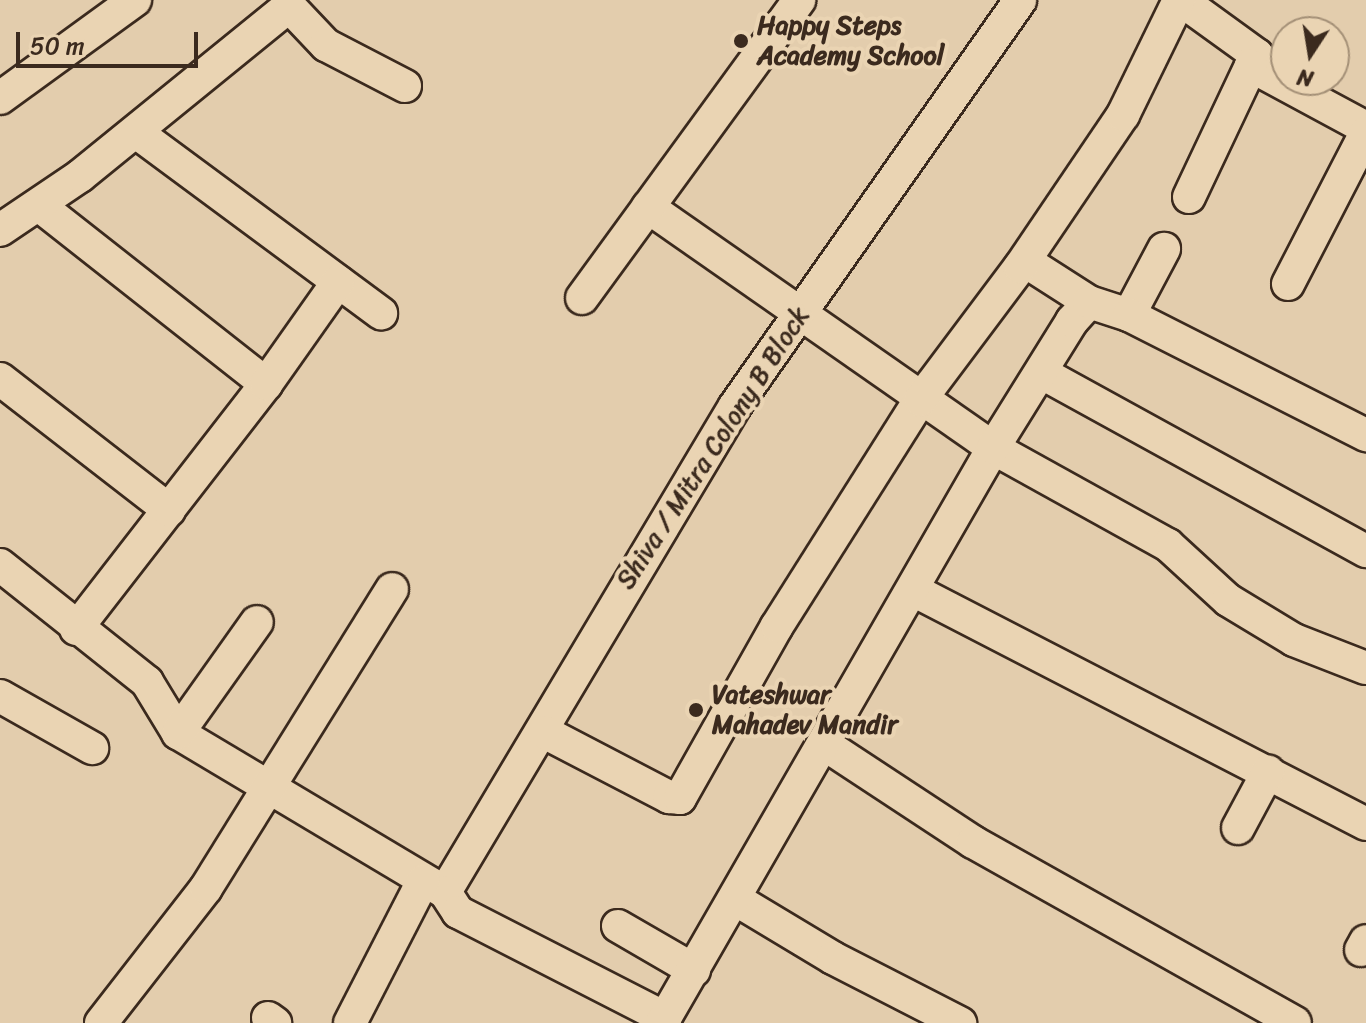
<!DOCTYPE html>
<style>
body{margin:0}
#map{position:relative;width:1366px;height:1023px;overflow:hidden;background:#e3cdad;font-family:Sriracha,sans-serif}
div>[style]{position:absolute}
.roads{filter:drop-shadow(2px 0 #3b2a1e) drop-shadow(-2px 0 #3b2a1e) drop-shadow(0 2px #3b2a1e) drop-shadow(0 -2px #3b2a1e)}
.minor>*{height:32px;margin:-16px;padding:0 16px;transform-origin:16px;border-radius:16px;background:#ead4b3}
.dots>*{width:22px;height:22px;translate:-50% -50%;box-sizing:border-box;border:4px solid #ead4b3;border-radius:50%}
span{translate:-50% -50%;white-space:nowrap;text-align:center;line-height:1.15;-webkit-text-stroke:8px #ead4b3;paint-order:stroke}
.poi-label{font-size:26px;color:#3b2a1e;font-weight:700}
.left{translate:0 -50%;text-align:left}
.street-label{font-size:26px;color:#3b2a1e}
.north{position:absolute;left:1270px;top:16px;width:80px;height:80px;box-sizing:border-box;background:#ead4b3;border:2px solid #a49077;border-radius:50%;rotate:192deg;font-size:22px;font-weight:700;line-height:32px;text-align:center;color:#3b2a1e}
.north::after{content:'';display:block;margin:auto;width:28px;height:36px;background:#3b2a1e;clip-path:polygon(50% 0,100% 100%,50% 72%,0 100%)}
.scale{position:absolute;left:16px;top:32px;width:182px;height:36px;box-sizing:border-box;border:4px solid #3b2a1e;border-top:0;padding-left:10px;font-size:24px;line-height:28px;white-space:nowrap;color:#3b2a1e;-webkit-text-stroke:6px #ead4b3;paint-order:stroke}
</style>
<div id="map">
<div class="roads">
<div class="minor">
<i style="left:1181px;top:0;width:94px;rotate:35.9deg"></i>
<i style="left:1257px;top:55px;width:13px;rotate:119deg"></i>
<i style="left:1251px;top:66px;width:131px;rotate:28.3deg"></i>
<i style="left:0;top:98px;width:167px;rotate:-36deg"></i>
<i style="left:136px;top:132px;width:305px;rotate:36.5deg"></i>
<i style="left:1189px;top:197px;width:145px;rotate:-64.7deg"></i>
<i style="left:40px;top:206px;width:288px;rotate:38.2deg"></i>
<i style="left:266px;top:384px;width:310px;rotate:127.8deg"></i>
<i style="left:648px;top:207px;width:421px;rotate:34.9deg"></i>
<i style="left:993px;top:448px;width:200px;rotate:29deg"></i>
<i style="left:1168px;top:545px;width:81px;rotate:42.5deg"></i>
<i style="left:1228px;top:600px;width:77px;rotate:31.2deg"></i>
<i style="left:1294px;top:640px;width:77px;rotate:21.3deg"></i>
<i style="left:0;top:230px;width:97px;rotate:-34deg"></i>
<i style="left:80px;top:176px;width:269px;rotate:-39.1deg"></i>
<i style="left:289px;top:6px;width:54px;rotate:46.5deg"></i>
<i style="left:326px;top:45px;width:89px;rotate:27.4deg"></i>
<i style="left:1025px;top:261px;width:76px;rotate:32.6deg"></i>
<i style="left:1288px;top:284px;width:170px;rotate:-62.7deg"></i>
<i style="left:582px;top:298px;width:369px;rotate:-53.9deg"></i>
<i style="left:1129px;top:315px;width:75px;rotate:-62.1deg"></i>
<i style="left:1042px;top:373px;width:370px;rotate:28.8deg"></i>
<i style="left:0;top:379px;width:214px;rotate:37.8deg"></i>
<i style="left:266px;top:384px;width:125px;rotate:-54.8deg"></i>
<i style="left:0;top:565px;width:188px;rotate:38.5deg"></i>
<i style="left:147px;top:682px;width:60px;rotate:58.7deg"></i>
<i style="left:178px;top:733px;width:311px;rotate:30.8deg"></i>
<i style="left:445px;top:892px;width:566px;rotate:-59.18deg"></i>
<i style="left:735px;top:406px;width:496px;rotate:-54.9deg"></i>
<i style="left:913px;top:590px;width:510px;rotate:27.32deg"></i>
<i style="left:0;top:696px;width:106px;rotate:29.5deg"></i>
<i style="left:544px;top:732px;width:141px;rotate:27.5deg"></i>
<i style="left:669px;top:797px;width:11px;rotate:5deg"></i>
<i style="left:680px;top:798px;width:197px;rotate:-60.6deg"></i>
<i style="left:777px;top:626px;width:267px;rotate:-57.7deg"></i>
<i style="left:920px;top:400px;width:166px;rotate:-53.1deg"></i>
<i style="left:1020px;top:267px;width:184px;rotate:-55.9deg"></i>
<i style="left:1123px;top:115px;width:128px;rotate:-64deg"></i>
<i style="left:178px;top:733px;width:136px;rotate:-54.6deg"></i>
<i style="left:824px;top:744px;width:178px;rotate:33.3deg"></i>
<i style="left:973px;top:842px;width:369px;rotate:29.3deg"></i>
<i style="left:1238px;top:828px;width:64px;rotate:-61.8deg"></i>
<i style="left:445px;top:892px;width:24px;rotate:57deg"></i>
<i style="left:458px;top:912px;width:233px;rotate:27.1deg"></i>
<i style="left:735px;top:899px;width:114px;rotate:31deg"></i>
<i style="left:833px;top:958px;width:143px;rotate:27.1deg"></i>
<i style="left:618px;top:926px;width:88px;rotate:30.1deg"></i>
<i style="left:1361px;top:950px;width:10px;rotate:-61deg"></i>
<i style="left:268px;top:1018px;width:9px;rotate:36deg"></i>
<i style="left:101px;top:1023px;width:171px;rotate:-52.1deg"></i>
<i style="left:206px;top:888px;width:352px;rotate:-58.1deg"></i>
<i style="left:350px;top:1023px;width:160px;rotate:-62.8deg"></i>
<i style="left:662px;top:1023px;width:663px;rotate:-60.07deg"></i>
<i style="left:993px;top:448px;width:150px;rotate:-58.1deg"></i>
<i style="left:1072px;top:321px;width:25px;rotate:-48deg"></i>
<i style="left:1089px;top:302px;width:42px;rotate:18deg"></i>
<i style="left:1129px;top:315px;width:266px;rotate:26.9deg"></i>
</div>
</div>
<div class="dots">
<i style="left:741px;top:41px;background:#3b2a1e"></i>
<i style="left:696px;top:710px;background:#3b2a1e"></i>
</div>
<div class="poi-label">
<span class="left" style="left:757px;top:41px">Happy Steps<br>Academy School</span>
<span class="left" style="left:712px;top:710px">Vateshwar<br>Mahadev Mandir</span>
</div>
<div class="street-label">
<span style="left:713px;top:448px;rotate:-57deg">Shiva / Mitra Colony B Block</span>
</div>
<div class="north">N</div>
<div class="scale">50 m</div>
</div>
